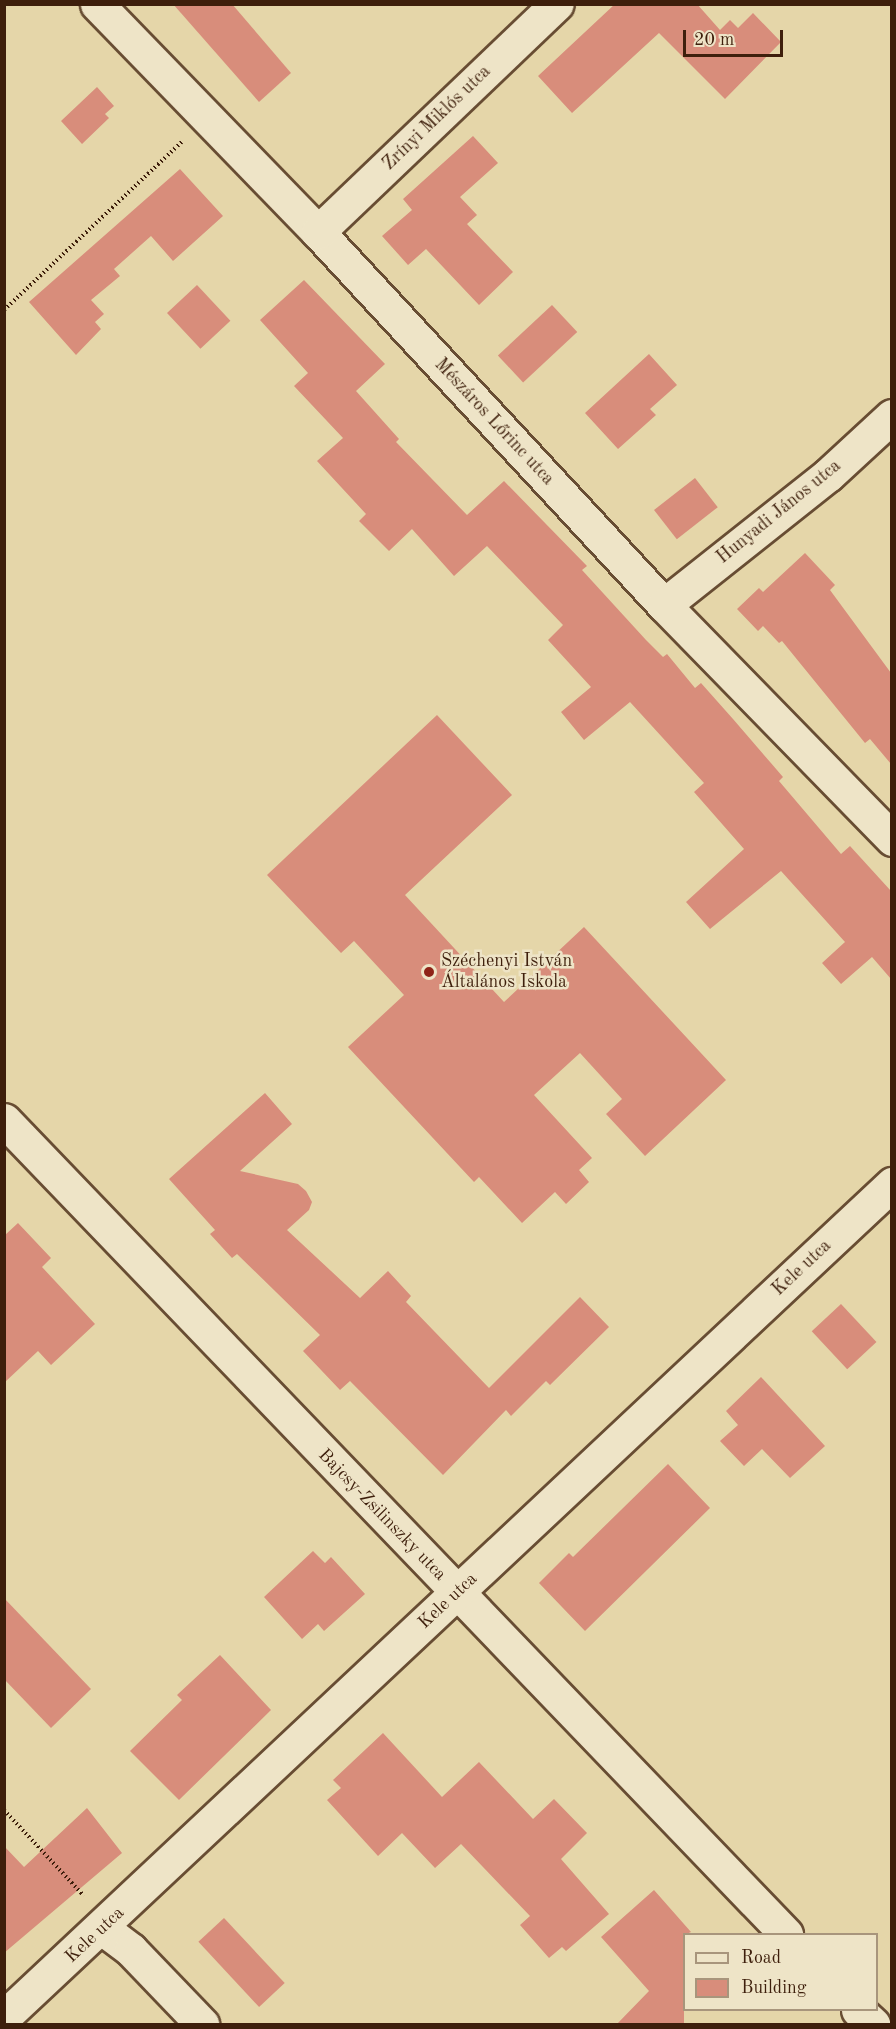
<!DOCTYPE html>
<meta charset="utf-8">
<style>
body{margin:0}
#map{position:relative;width:896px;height:2029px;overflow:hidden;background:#e5d6a9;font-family:"Old Standard TT",serif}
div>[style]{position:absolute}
.building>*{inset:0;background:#d88d7b;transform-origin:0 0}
.path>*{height:4px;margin-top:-2px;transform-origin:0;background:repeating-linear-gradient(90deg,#3e1f0c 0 1.5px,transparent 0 4.5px)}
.roads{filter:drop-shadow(2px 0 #684d33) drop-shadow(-2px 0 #684d33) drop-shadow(0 2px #684d33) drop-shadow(0 -2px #684d33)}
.minor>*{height:33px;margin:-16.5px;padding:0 16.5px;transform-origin:16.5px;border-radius:16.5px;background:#eee4c7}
.dots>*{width:16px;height:16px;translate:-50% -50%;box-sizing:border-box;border:3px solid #eee4c7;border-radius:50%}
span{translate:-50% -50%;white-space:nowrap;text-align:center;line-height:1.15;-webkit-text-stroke:5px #eee4c7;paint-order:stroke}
.street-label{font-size:18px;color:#3e1f0c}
.poi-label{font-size:18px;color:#3e1f0c}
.left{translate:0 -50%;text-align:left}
.frame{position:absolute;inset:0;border:6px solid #3e1f0c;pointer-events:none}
.legend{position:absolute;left:683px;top:1933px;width:195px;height:78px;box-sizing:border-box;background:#eee4c7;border:2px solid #a8957c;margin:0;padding:8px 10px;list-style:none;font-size:18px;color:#3e1f0c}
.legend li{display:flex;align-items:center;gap:12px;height:30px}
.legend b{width:30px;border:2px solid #a8957c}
.scale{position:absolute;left:683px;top:30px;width:100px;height:27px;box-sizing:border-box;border:3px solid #3e1f0c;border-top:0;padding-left:8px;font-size:18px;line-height:21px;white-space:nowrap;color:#3e1f0c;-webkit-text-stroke:4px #eee4c7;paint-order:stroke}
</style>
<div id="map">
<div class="building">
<i style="clip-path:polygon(173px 4px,232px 4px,291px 73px,259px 102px)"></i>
<i style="clip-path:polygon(615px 4px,697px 4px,720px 30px,730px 20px,738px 28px,753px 13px,781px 42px,725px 99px,659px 33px,572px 113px,538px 76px)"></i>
<i style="clip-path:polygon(97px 87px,114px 106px,105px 114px,109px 118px,82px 144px,61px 121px)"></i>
<i style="clip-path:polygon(473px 136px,498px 163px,460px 197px,477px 215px,467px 224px,513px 272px,479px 305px,426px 249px,408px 265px,382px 236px,412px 210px,403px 199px)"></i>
<i style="clip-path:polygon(180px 169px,223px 216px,173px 261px,151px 236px,114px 269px,120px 276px,91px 300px,104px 314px,95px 322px,101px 329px,76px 355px,29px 302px)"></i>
<i style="clip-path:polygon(304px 280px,385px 364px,356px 391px,399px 439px,396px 442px,467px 515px,504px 481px,587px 566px,582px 570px,646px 640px,663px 657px,667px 654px,695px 688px,701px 683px,733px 719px,783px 777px,779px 781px,841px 854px,850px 846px,891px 891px,891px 979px,872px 957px,841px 984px,822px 963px,845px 942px,781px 871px,710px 929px,686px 902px,744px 849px,694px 792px,704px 783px,630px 702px,584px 740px,561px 712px,591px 687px,548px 640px,563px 625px,487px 546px,454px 576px,412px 529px,389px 551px,359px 521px,366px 514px,317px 461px,343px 438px,294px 386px,308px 373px,260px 320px)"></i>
<i style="left:197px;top:285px;width:49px;height:41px;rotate:47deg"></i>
<i style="left:552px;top:305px;width:37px;height:74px;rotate:47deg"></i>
<i style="clip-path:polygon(649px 354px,677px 385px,650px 409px,656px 415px,618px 449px,585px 413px)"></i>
<i style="left:695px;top:478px;width:37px;height:52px;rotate:52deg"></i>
<i style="clip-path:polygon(805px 553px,835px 585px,830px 590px,891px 673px,891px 764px,870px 739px,865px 743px,782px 641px,779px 643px,763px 626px,758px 631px,737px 609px,759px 588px,763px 592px)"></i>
<i style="clip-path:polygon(437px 715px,512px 795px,405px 895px,504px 1002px,584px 927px,726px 1080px,645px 1156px,606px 1114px,622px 1099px,580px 1053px,534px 1095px,592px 1158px,579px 1170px,589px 1182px,566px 1204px,555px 1192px,522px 1223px,479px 1177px,474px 1182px,348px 1047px,404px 995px,354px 941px,341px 953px,267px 875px)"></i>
<i style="clip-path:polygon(265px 1093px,292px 1124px,240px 1171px,298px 1184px,306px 1191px,312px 1202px,309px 1210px,287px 1230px,360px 1298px,388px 1271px,411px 1296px,406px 1302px,489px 1388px,580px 1297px,609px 1327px,550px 1385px,546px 1381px,511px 1416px,506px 1410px,443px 1475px,350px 1381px,340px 1390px,303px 1351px,320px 1335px,237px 1254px,232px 1258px,210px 1234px,215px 1230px,169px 1179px)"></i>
<i style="clip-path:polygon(18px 1223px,51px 1258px,42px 1267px,95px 1324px,51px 1365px,38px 1351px,4px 1383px,4px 1236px)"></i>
<i style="left:841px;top:1304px;width:52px;height:40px;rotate:47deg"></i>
<i style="clip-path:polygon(761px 1377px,825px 1446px,790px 1478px,762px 1449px,744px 1466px,720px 1441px,738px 1425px,726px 1411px)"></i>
<i style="clip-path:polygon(668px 1464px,710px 1508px,585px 1631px,539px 1583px,569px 1553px,573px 1557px)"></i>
<i style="clip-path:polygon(313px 1551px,325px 1563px,331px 1557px,365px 1594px,324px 1631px,318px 1624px,302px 1639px,264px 1597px)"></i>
<i style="clip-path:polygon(4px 1598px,91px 1689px,51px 1728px,4px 1679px)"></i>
<i style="clip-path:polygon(220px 1655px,271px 1710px,179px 1800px,130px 1751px,182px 1700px,177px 1695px)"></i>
<i style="clip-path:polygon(383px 1733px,442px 1797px,479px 1762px,533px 1819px,554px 1799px,587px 1833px,561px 1859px,609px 1914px,566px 1951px,562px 1947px,549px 1958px,520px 1925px,530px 1916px,461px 1844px,435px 1868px,402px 1833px,378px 1856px,327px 1800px,341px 1788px,333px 1780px)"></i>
<i style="clip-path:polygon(87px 1808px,122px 1853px,4px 1953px,4px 1846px,24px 1867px)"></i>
<i style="clip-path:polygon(654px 1890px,691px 1932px,684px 1935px,684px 2025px,616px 2025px,649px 1991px,601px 1937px)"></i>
<i style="left:224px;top:1918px;width:89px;height:35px;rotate:47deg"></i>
</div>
<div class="path">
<i style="left:4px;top:310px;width:246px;rotate:-43.4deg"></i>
<i style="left:4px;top:1810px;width:117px;rotate:47.1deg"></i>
</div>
<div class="roads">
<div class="minor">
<i style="left:97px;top:4px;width:318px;rotate:45.9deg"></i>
<i style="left:318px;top:232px;width:509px;rotate:47.15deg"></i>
<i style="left:664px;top:605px;width:327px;rotate:45.7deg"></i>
<i style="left:318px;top:232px;width:330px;rotate:-43.7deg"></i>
<i style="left:664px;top:605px;width:209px;rotate:-38.4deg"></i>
<i style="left:828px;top:475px;width:87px;rotate:-42.7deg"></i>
<i style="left:4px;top:1120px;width:1129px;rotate:46.15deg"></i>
<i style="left:102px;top:1928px;width:36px;rotate:37deg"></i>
<i style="left:131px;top:1950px;width:103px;rotate:46.2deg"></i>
<i style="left:858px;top:2010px;width:21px;rotate:43deg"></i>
<i style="left:4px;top:2017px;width:1218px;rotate:-43.17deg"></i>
</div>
</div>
<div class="dots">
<i style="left:429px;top:972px;background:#8f2418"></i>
</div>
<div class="street-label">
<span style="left:437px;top:118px;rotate:-44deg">Zrínyi Miklós utca</span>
<span style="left:494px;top:422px;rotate:47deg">Mészáros Lőrinc utca</span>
<span style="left:779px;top:512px;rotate:-39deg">Hunyadi János utca</span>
<span style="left:802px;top:1268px;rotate:-43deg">Kele utca</span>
<span style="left:382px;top:1515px;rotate:46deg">Bajcsy-Zsilinszky utca</span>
<span style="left:448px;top:1601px;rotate:-43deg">Kele utca</span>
<span style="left:95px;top:1935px;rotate:-43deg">Kele utca</span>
</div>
<div class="poi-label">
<span class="left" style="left:441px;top:972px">Széchenyi István<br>Általános Iskola</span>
</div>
<div class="frame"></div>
<ul class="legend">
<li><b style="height:8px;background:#eee4c7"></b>Road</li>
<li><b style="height:16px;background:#d88d7b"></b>Building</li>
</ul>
<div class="scale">20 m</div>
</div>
